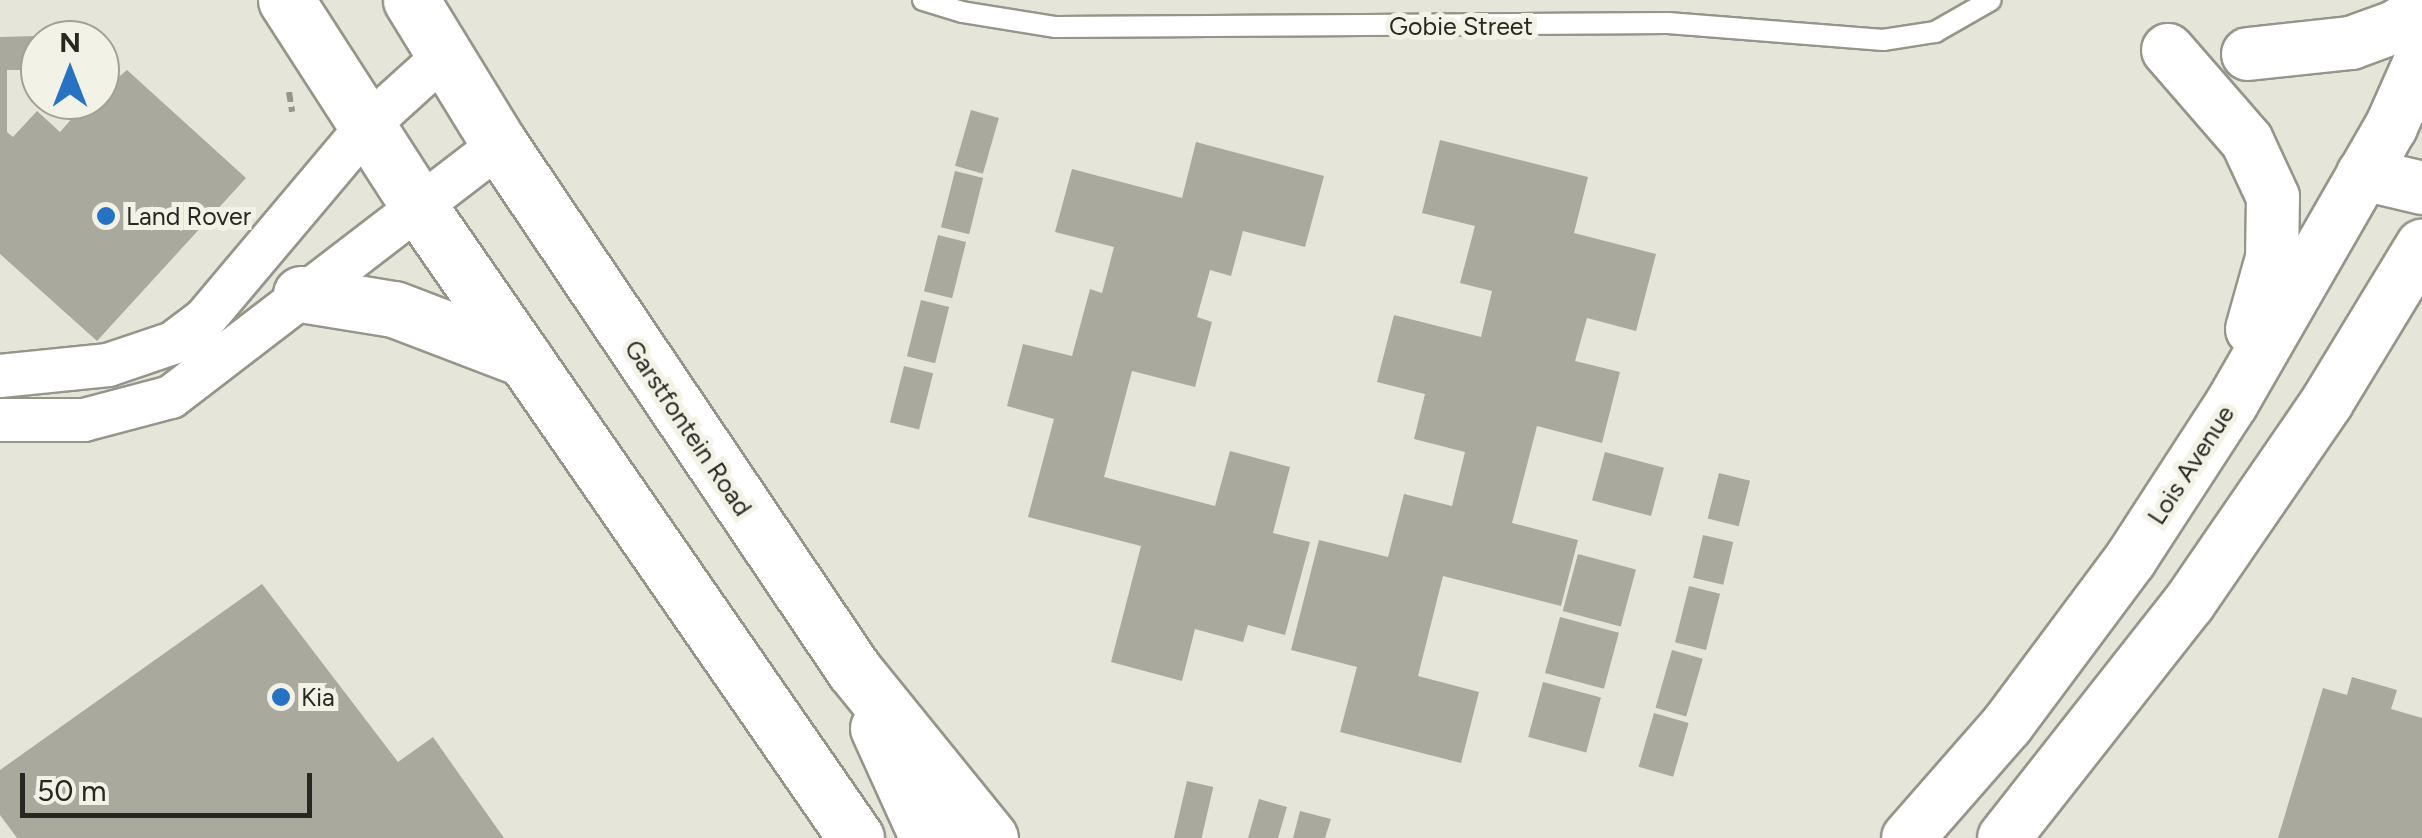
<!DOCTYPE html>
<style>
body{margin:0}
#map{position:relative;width:2422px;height:838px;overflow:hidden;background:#e6e5d9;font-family:Figtree,sans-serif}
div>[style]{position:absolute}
.building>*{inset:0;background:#aaa99e;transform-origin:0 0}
.path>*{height:6px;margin-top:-3px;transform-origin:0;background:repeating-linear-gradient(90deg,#96958c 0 10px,transparent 0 15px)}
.roads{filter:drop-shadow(2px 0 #96958a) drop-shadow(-2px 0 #96958a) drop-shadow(0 2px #96958a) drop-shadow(0 -2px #96958a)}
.service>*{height:20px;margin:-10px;padding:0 10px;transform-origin:10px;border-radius:10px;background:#fff}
.minor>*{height:42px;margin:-21px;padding:0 21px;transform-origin:21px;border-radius:21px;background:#fff}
.tertiary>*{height:52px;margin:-26px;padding:0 26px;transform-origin:26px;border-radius:26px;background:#fff}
.secondary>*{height:55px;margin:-27.5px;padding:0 27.5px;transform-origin:27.5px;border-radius:27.5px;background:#fff}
.dots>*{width:28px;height:28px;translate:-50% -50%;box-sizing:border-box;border:5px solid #f3f2e6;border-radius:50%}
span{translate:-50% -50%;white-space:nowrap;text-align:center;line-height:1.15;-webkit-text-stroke:10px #f3f2e6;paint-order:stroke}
.street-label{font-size:25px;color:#282823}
.poi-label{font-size:25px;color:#282823}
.left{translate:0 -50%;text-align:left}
.north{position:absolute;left:20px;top:20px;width:100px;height:100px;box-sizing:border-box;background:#f3f2e6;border:2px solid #a2a198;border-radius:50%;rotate:0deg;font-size:28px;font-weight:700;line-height:40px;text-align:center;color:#282823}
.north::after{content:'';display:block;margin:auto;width:35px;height:45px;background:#2772c2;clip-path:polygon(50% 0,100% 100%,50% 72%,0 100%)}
.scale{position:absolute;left:20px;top:773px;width:292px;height:45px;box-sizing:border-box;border:5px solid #282823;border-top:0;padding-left:12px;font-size:30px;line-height:35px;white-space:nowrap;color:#282823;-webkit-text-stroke:8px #f3f2e6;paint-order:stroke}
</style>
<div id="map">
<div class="building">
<i style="clip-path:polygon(36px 36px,40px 82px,28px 70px,7px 70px,7px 132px,13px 137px,37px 111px,60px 132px,76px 114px,60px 100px,100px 100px,100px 93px,127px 70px,246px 178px,97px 341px,0 254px,0 37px)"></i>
<i style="left:971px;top:110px;width:29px;height:58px;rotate:16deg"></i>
<i style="clip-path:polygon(1440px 140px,1588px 177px,1574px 233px,1656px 254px,1636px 331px,1587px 318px,1575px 361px,1620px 372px,1602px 443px,1537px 426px,1512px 523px,1578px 540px,1561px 606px,1443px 576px,1418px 676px,1479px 692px,1461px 763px,1340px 732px,1357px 667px,1291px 650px,1319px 540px,1388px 557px,1404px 494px,1452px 506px,1465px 452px,1414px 439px,1425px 394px,1377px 382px,1394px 315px,1481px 337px,1492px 291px,1460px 283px,1475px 226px,1422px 213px)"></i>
<i style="clip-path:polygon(1196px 142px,1324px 176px,1305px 247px,1243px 231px,1231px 276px,1210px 270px,1197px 317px,1212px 322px,1195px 387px,1132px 371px,1104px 477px,1215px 506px,1230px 451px,1290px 467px,1273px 533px,1310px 542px,1285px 635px,1248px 625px,1243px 642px,1195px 629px,1182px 681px,1111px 662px,1141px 546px,1028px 517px,1054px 419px,1007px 406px,1023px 344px,1072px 356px,1090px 289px,1102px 293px,1114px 247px,1055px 232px,1072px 169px,1182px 198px)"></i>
<i style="left:955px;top:171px;width:29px;height:58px;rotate:14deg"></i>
<i style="left:938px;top:235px;width:29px;height:58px;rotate:14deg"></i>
<i style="left:921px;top:300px;width:29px;height:58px;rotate:14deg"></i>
<i style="left:904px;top:366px;width:30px;height:58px;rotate:14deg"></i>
<i style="left:1605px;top:452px;width:61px;height:50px;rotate:15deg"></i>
<i style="left:1719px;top:473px;width:32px;height:47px;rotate:14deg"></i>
<i style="left:1703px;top:535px;width:31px;height:44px;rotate:13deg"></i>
<i style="left:1578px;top:554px;width:60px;height:59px;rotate:15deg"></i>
<i style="clip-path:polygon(262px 584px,398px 762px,433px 737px,504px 838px,17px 838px,0 815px,0 770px)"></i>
<i style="left:1689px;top:586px;width:32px;height:58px;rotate:14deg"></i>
<i style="left:1560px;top:617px;width:61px;height:58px;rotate:15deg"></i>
<i style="left:1672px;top:650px;width:32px;height:60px;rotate:16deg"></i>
<i style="clip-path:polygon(2352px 677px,2397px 690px,2391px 709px,2422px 718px,2422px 838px,2278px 838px,2323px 688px,2347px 695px)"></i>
<i style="left:1543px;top:682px;width:60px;height:57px;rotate:15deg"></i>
<i style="left:1654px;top:713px;width:36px;height:56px;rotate:16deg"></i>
<i style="left:1187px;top:781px;width:27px;height:59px;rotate:13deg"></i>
<i style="clip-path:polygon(1259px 799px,1287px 807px,1278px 838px,1248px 838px)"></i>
<i style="clip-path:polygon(1300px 811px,1331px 819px,1325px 838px,1293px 838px)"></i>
</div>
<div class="path">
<i style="left:289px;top:92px;width:20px;rotate:81deg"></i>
</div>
<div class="roads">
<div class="service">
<i style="left:923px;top:0;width:41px;rotate:17.1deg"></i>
<i style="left:962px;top:12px;width:95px;rotate:9.1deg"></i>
<i style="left:1056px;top:27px;width:612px;rotate:-0.37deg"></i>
<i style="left:1668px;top:23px;width:216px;rotate:4.5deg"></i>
<i style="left:1883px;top:40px;width:53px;rotate:-8.7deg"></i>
<i style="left:1935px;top:32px;width:64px;rotate:-29.7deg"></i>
</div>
<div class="minor">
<i style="left:0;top:376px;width:109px;rotate:-5.8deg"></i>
<i style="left:108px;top:365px;width:69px;rotate:-18.7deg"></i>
<i style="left:173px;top:343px;width:39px;rotate:-37deg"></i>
<i style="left:204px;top:320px;width:255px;rotate:-49.9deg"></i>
<i style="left:368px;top:125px;width:103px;rotate:-42.2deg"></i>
<i style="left:0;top:420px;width:84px"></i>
<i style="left:84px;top:420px;width:90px;rotate:-14.8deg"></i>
<i style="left:171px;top:397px;width:414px;rotate:-37.5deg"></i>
</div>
<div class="tertiary">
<i style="left:2168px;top:50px;width:121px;rotate:49deg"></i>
<i style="left:2247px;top:141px;width:62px;rotate:65.1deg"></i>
<i style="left:2273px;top:197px;width:61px;rotate:90.9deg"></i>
<i style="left:2272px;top:258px;width:74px;rotate:105.7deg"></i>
<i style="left:2248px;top:54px;width:104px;rotate:-6.1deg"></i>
<i style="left:2351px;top:43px;width:47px;rotate:-20deg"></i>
<i style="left:2395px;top:27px;width:32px;rotate:-32deg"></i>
<i style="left:2363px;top:174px;width:61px;rotate:13.3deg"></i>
<i style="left:1908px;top:838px;width:150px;rotate:-48.8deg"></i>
<i style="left:2007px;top:725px;width:206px;rotate:-53.3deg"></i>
<i style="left:2130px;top:560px;width:187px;rotate:-57deg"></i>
<i style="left:2232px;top:403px;width:319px;rotate:-60.1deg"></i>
<i style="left:2391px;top:127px;width:77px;rotate:-66.1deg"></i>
<i style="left:2004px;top:838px;width:299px;rotate:-51.8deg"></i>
<i style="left:2189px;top:603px;width:244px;rotate:-55.5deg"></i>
<i style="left:2327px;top:402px;width:183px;rotate:-58.7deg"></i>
</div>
<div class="secondary">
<i style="left:286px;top:0;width:247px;rotate:57.2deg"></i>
<i style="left:420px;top:208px;width:766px;rotate:55.31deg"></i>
<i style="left:411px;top:0;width:170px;rotate:58.5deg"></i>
<i style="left:500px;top:145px;width:633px;rotate:56.01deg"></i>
<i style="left:854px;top:670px;width:216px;rotate:51deg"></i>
<i style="left:301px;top:294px;width:94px;rotate:9.2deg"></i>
<i style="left:394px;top:309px;width:140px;rotate:20.9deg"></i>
<i style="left:878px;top:728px;width:121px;rotate:65.6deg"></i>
</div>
</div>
<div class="dots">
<i style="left:106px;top:216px;background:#2772c2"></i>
<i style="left:281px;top:697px;background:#2772c2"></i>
</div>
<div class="street-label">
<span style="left:1461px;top:26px">Gobie Street</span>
<span style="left:688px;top:428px;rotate:56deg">Garstfontein Road</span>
<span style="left:2191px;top:465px;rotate:-57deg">Lois Avenue</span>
</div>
<div class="poi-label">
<span class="left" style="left:126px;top:216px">Land Rover</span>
<span class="left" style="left:301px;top:697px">Kia</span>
</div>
<div class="north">N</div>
<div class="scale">50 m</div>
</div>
